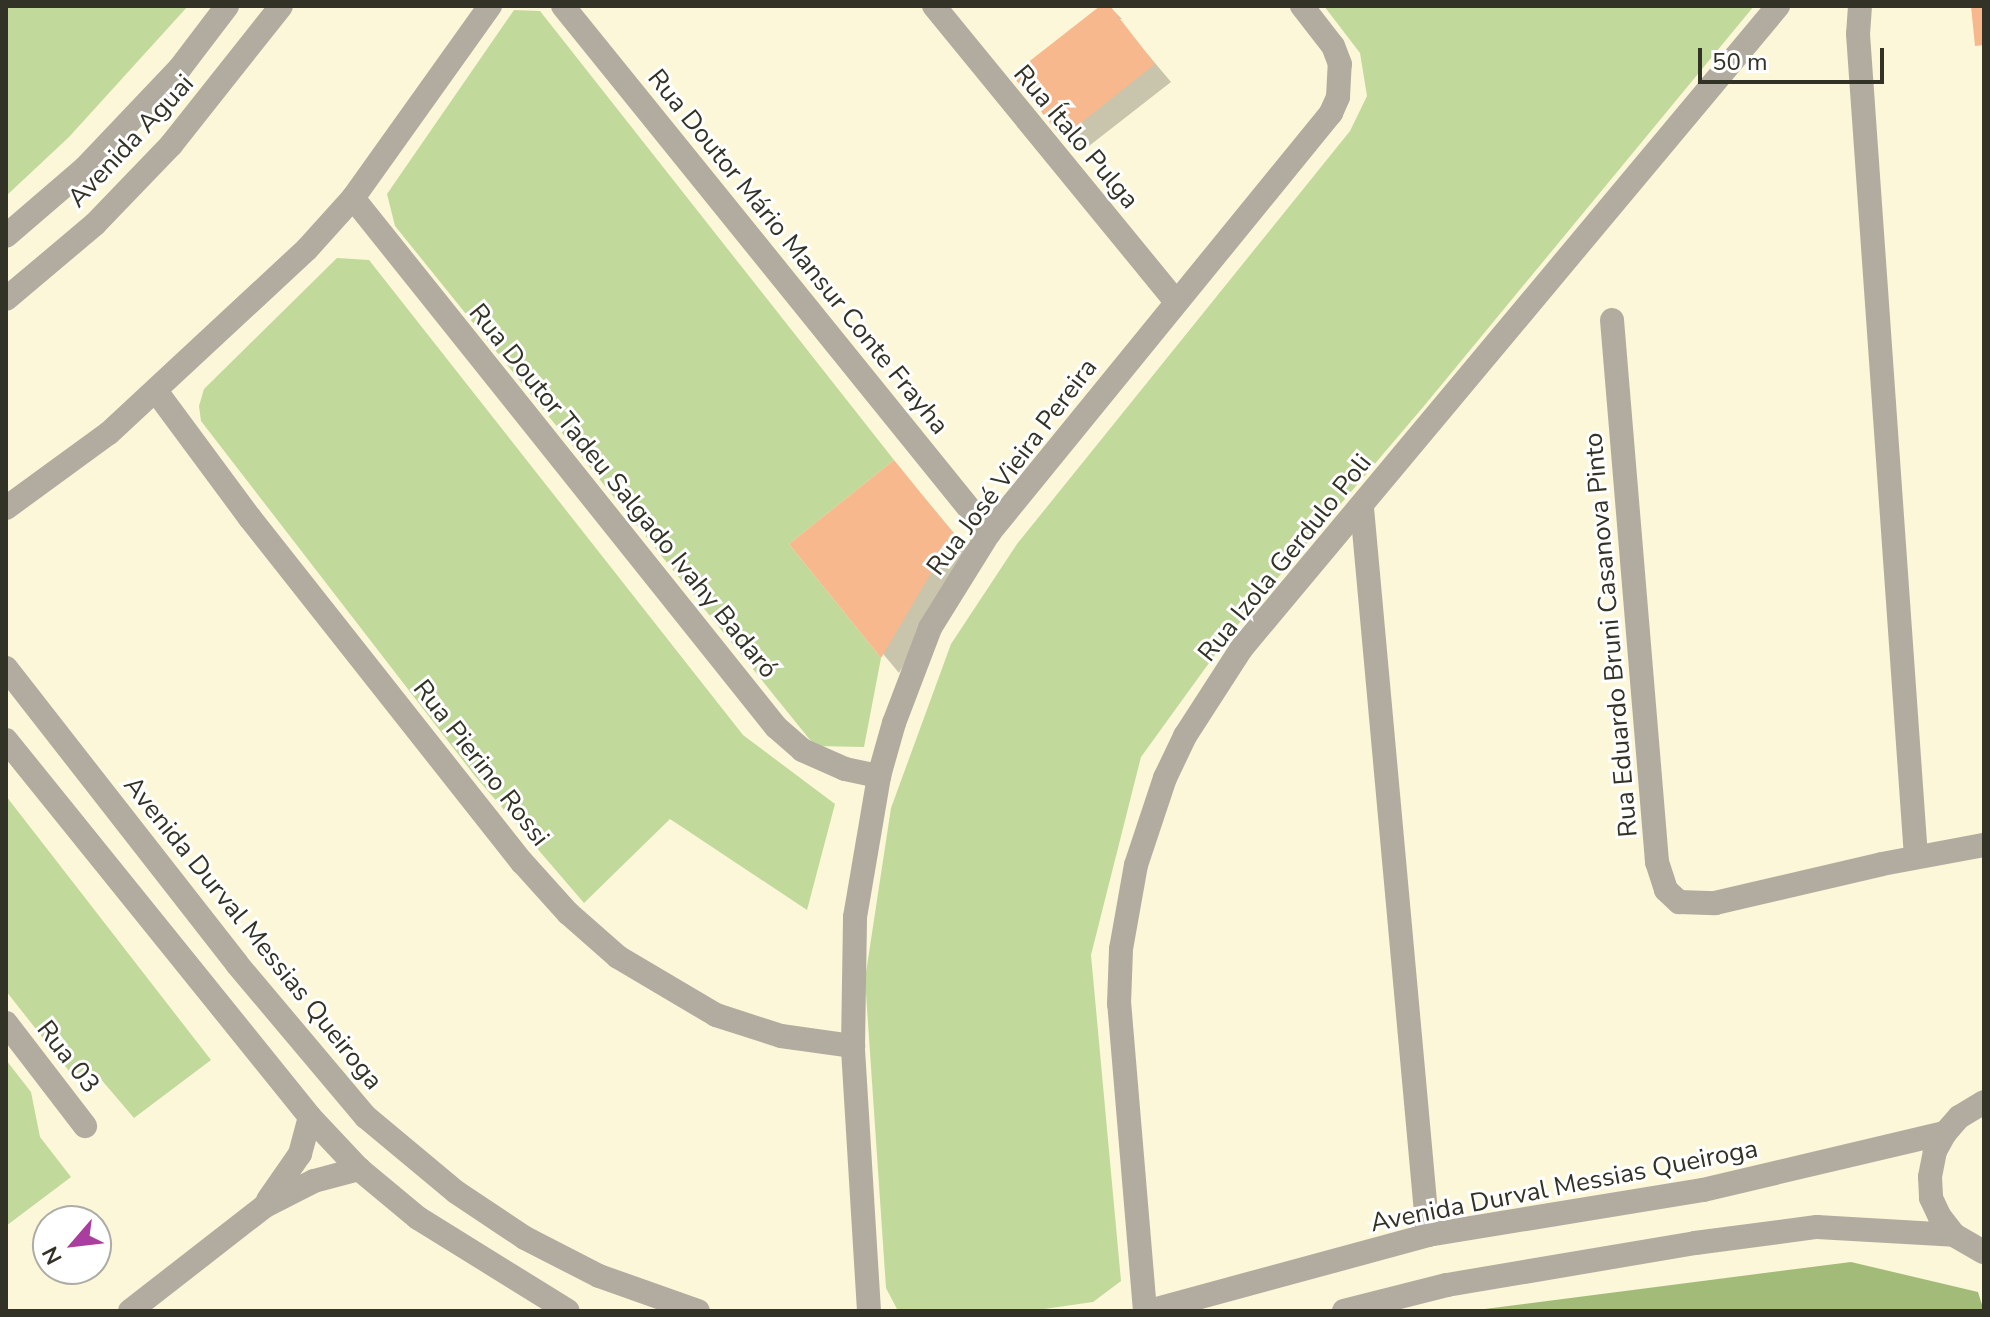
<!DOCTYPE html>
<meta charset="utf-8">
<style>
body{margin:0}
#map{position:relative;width:1990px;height:1317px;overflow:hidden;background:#fcf7d8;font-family:"Nunito Sans",sans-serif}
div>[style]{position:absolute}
.green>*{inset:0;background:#c2d99c}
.forest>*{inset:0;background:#a3bb79}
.shadow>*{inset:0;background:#0003}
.building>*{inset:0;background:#f7b88d}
.minor>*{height:24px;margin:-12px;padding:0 12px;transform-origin:12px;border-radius:12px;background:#b2aca0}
span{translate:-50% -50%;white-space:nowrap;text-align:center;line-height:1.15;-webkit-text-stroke:6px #fff;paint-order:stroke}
.street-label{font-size:26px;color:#333226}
.frame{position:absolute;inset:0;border:8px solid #333226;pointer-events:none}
.north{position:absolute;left:32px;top:1205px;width:80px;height:80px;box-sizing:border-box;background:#fff;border:2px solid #adada8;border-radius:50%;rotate:242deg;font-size:22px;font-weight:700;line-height:32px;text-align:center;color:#333226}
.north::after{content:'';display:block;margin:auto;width:28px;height:36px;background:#aa3e9f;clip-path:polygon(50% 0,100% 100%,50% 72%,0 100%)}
.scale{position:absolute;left:1698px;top:48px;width:186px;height:36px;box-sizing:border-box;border:4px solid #333226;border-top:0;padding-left:10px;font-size:24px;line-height:28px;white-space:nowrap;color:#333226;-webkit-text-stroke:6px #fff;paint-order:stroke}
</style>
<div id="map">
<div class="green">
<i style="clip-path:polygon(9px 6px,188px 6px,69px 137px,6px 196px,6px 9px)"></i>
<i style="clip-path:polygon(1324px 6px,1754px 6px,1424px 406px,1230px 634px,1141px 757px,1091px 955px,1121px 1281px,1093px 1302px,1030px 1311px,898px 1311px,886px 1288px,865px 979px,891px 808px,951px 644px,1017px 544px,1350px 131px,1367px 96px,1360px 53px)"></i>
<i style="clip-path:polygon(514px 10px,540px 11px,894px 460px,789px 544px,881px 658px,864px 747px,815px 746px,395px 226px,387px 194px)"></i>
<i style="clip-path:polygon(337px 258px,369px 260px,743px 735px,835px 804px,807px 910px,670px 819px,584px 903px,475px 776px,201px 421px,199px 406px,204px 389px)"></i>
<i style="clip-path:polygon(6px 796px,211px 1060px,134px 1118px,99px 1077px,69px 1071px,6px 991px)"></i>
<i style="clip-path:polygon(6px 1060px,31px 1092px,40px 1137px,71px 1177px,6px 1226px)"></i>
</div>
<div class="forest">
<i style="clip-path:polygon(1851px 1262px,1978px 1292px,1984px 1311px,1469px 1311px)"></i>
</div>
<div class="shadow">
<i style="clip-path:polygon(1103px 6px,1109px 6px,1122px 19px,1118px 19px,1171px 82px,1080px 153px,1063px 136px)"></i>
<i style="clip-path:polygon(894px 462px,970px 552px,899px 673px,792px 544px)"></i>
</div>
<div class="building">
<i style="clip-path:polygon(1100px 6px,1110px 6px,1155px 64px,1062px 138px,1012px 75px)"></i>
<i style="clip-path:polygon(1971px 6px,1984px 6px,1984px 45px,1975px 46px)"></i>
<i style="clip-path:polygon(894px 460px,954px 534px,881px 658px,789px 544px)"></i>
</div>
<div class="minor">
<i style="left:563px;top:6px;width:678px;rotate:51.05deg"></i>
<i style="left:934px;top:6px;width:382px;rotate:50.7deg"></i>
<i style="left:1860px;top:6px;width:28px;rotate:94deg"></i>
<i style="left:1858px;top:34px;width:825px;rotate:85.97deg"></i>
<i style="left:353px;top:198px;width:677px;rotate:51.35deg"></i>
<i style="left:776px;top:727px;width:35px;rotate:41deg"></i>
<i style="left:802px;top:750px;width:47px;rotate:23.8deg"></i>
<i style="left:845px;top:769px;width:35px;rotate:12deg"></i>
<i style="left:6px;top:236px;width:104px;rotate:-40.7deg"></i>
<i style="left:85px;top:168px;width:138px;rotate:-46.5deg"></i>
<i style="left:180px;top:68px;width:78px;rotate:-52.8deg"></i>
<i style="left:6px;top:299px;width:116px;rotate:-40.1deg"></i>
<i style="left:95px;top:224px;width:110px;rotate:-46.1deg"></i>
<i style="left:171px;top:145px;width:177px;rotate:-51.6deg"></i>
<i style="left:1612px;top:320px;width:544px;rotate:85.25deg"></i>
<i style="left:1657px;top:862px;width:29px;rotate:72deg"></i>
<i style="left:1666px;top:890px;width:18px;rotate:43deg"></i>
<i style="left:1679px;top:902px;width:36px;rotate:2deg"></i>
<i style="left:1715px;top:903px;width:171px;rotate:-13.1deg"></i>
<i style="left:1882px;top:864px;width:104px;rotate:-10.6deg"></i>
<i style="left:156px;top:391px;width:158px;rotate:53.5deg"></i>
<i style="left:250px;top:518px;width:439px;rotate:51.7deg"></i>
<i style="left:522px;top:862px;width:69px;rotate:48deg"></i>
<i style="left:568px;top:913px;width:67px;rotate:41.3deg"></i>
<i style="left:618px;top:957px;width:114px;rotate:30.6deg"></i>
<i style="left:716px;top:1015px;width:68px;rotate:17.9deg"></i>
<i style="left:781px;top:1036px;width:73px;rotate:7.9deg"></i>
<i style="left:6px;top:508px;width:127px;rotate:-36.1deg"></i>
<i style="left:109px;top:433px;width:270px;rotate:-42.9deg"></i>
<i style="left:307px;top:249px;width:69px;rotate:-48deg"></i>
<i style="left:353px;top:198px;width:236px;rotate:-54.5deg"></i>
<i style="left:1362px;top:508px;width:730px;rotate:84.81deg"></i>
<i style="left:6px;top:668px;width:375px;rotate:52deg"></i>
<i style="left:237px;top:964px;width:200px;rotate:49.9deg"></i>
<i style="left:366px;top:1117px;width:117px;rotate:39.8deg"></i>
<i style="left:456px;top:1192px;width:83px;rotate:33.7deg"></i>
<i style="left:525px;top:1238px;width:83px;rotate:27.2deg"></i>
<i style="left:599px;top:1276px;width:105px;rotate:19.5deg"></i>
<i style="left:6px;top:740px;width:484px;rotate:51.1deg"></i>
<i style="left:310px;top:1117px;width:71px;rotate:46.7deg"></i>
<i style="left:359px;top:1169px;width:77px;rotate:39.7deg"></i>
<i style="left:418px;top:1218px;width:176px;rotate:31.8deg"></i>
<i style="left:6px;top:1023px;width:130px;rotate:52.5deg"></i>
<i style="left:1984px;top:1102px;width:29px;rotate:149deg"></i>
<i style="left:1959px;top:1117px;width:21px;rotate:131deg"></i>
<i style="left:1945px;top:1133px;width:21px;rotate:119deg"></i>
<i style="left:1935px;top:1151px;width:26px;rotate:101deg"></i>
<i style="left:1930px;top:1177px;width:21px;rotate:87deg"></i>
<i style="left:1931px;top:1198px;width:21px;rotate:65deg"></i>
<i style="left:1940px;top:1217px;width:23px;rotate:52deg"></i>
<i style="left:1954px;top:1235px;width:34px;rotate:30deg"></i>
<i style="left:268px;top:1200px;width:56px;rotate:-55.2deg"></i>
<i style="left:300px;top:1154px;width:38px;rotate:-75deg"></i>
<i style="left:130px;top:1311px;width:171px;rotate:-37.9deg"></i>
<i style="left:265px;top:1206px;width:55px;rotate:-27deg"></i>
<i style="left:314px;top:1181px;width:47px;rotate:-14.9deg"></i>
<i style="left:869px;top:1311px;width:265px;rotate:-93.5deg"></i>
<i style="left:853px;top:1046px;width:129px;rotate:-89.1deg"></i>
<i style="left:855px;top:917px;width:143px;rotate:-80.3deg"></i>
<i style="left:879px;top:776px;width:55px;rotate:-74.2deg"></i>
<i style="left:894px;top:723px;width:102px;rotate:-69.2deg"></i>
<i style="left:930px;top:628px;width:112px;rotate:-58.2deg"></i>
<i style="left:989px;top:533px;width:542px;rotate:-50.84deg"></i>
<i style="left:1331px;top:113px;width:17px;rotate:-66deg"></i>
<i style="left:1338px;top:97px;width:33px;rotate:-87deg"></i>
<i style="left:1340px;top:64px;width:19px;rotate:-111deg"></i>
<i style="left:1333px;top:46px;width:51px;rotate:-127.8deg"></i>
<i style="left:1145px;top:1311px;width:308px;rotate:-94.8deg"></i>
<i style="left:1119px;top:1004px;width:55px;rotate:-87.9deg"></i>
<i style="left:1121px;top:949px;width:85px;rotate:-79.9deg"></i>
<i style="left:1136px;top:865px;width:92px;rotate:-71.6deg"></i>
<i style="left:1165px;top:778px;width:47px;rotate:-64.5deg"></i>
<i style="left:1185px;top:736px;width:103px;rotate:-57.2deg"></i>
<i style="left:1241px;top:649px;width:838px;rotate:-50.13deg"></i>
<i style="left:1149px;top:1311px;width:289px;rotate:-15.2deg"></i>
<i style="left:1428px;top:1235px;width:279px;rotate:-9.3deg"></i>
<i style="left:1703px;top:1190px;width:249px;rotate:-13.3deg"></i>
<i style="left:1344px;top:1311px;width:106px;rotate:-14.2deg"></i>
<i style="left:1447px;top:1285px;width:252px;rotate:-9.6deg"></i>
<i style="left:1695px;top:1243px;width:123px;rotate:-7.5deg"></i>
<i style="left:1817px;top:1227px;width:137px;rotate:3.3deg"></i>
</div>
<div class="street-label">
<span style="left:1076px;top:137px;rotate:50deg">Rua Ítalo Pulga</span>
<span style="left:131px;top:141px;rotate:-47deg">Avenida Aguai</span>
<span style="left:798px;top:252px;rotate:51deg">Rua Doutor Mário Mansur Conte Frayha</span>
<span style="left:1012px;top:467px;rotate:-53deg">Rua José Vieira Pereira</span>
<span style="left:623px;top:491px;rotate:51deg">Rua Doutor Tadeu Salgado Ivahy Badaró</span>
<span style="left:1285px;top:558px;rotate:-51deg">Rua Izola Gerdulo Poli</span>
<span style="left:1611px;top:635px;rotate:-95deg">Rua Eduardo Bruni Casanova Pinto</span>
<span style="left:481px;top:763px;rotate:52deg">Rua Pierino Rossi</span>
<span style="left:253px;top:933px;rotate:51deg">Avenida Durval Messias Queiroga</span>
<span style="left:68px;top:1057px;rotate:52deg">Rua 03</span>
<span style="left:1564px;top:1186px;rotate:-11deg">Avenida Durval Messias Queiroga</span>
</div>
<div class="frame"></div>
<div class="north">N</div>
<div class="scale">50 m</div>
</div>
